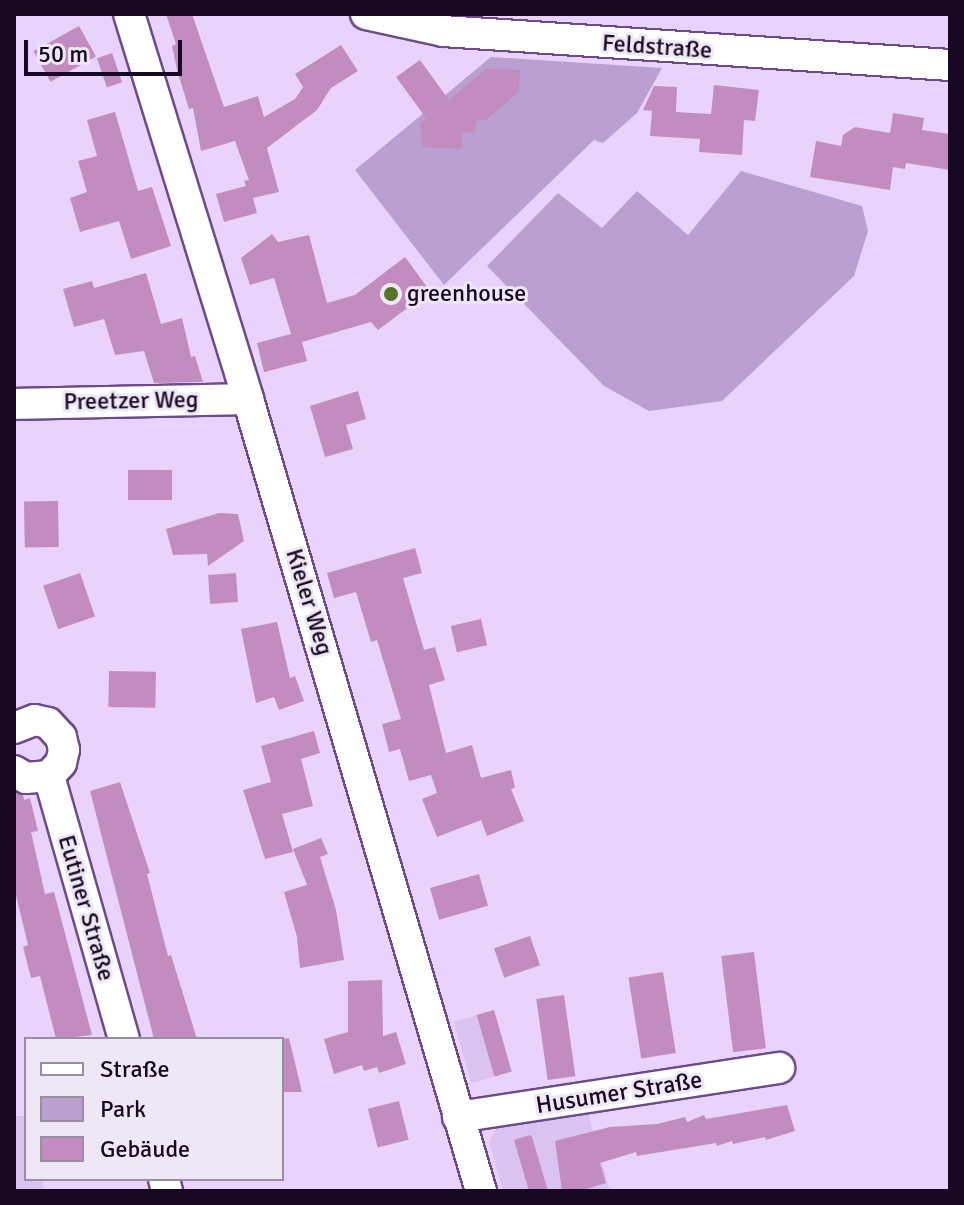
<!DOCTYPE html>
<meta charset="utf-8">
<style>
body{margin:0}
#map{position:relative;width:964px;height:1205px;overflow:hidden;background:#e9d3fd;font-family:Signika,sans-serif}
div>[style]{position:absolute}
.built>*{inset:0;background:#dbc3f1;transform-origin:0 0}
.green>*{inset:0;background:#baa0d1}
.building>*{inset:0;background:#c38cc0;transform-origin:0 0}
.roads{filter:drop-shadow(2px 0 #6d4b88) drop-shadow(-2px 0 #6d4b88) drop-shadow(0 2px #6d4b88) drop-shadow(0 -2px #6d4b88)}
.minor>*{height:30px;margin:-15px;padding:0 15px;transform-origin:15px;border-radius:15px;background:#fff}
.dots>*{width:22px;height:22px;translate:-50% -50%;box-sizing:border-box;border:4px solid #eee7f5;border-radius:50%}
span{translate:-50% -50%;white-space:nowrap;text-align:center;line-height:1.15;-webkit-text-stroke:6px #eee7f5;paint-order:stroke}
.street-label{font-size:24px;color:#170922}
.poi-label{font-size:24px;color:#170922}
.left{translate:0 -50%;text-align:left}
.frame{position:absolute;inset:0;border:16px solid #170922;pointer-events:none}
.legend{position:absolute;left:24px;top:1037px;width:260px;height:144px;box-sizing:border-box;background:#eee7f5;border:2px solid #988ea1;margin:0;padding:10px 14px;list-style:none;font-size:24px;color:#170922}
.legend li{display:flex;align-items:center;gap:16px;height:40px}
.legend b{width:40px;border:2px solid #988ea1}
.scale{position:absolute;left:24px;top:40px;width:158px;height:36px;box-sizing:border-box;border:4px solid #170922;border-top:0;padding-left:10px;font-size:24px;line-height:28px;white-space:nowrap;color:#170922;-webkit-text-stroke:6px #eee7f5;paint-order:stroke}
</style>
<div id="map">
<div class="built">
<i style="left:494px;top:1010px;width:64px;height:42px;rotate:74deg"></i>
<i style="clip-path:polygon(588px 1113px,610px 1191px,503px 1191px,489px 1142px,497px 1127px)"></i>
<i style="clip-path:polygon(14px 1116px,26px 1116px,26px 1179px,42px 1179px,44px 1191px,14px 1191px)"></i>
</div>
<div class="green">
<i style="clip-path:polygon(491px 57px,662px 68px,637px 113px,603px 143px,594px 140px,444px 285px,355px 170px)"></i>
<i style="clip-path:polygon(741px 171px,862px 206px,868px 231px,854px 276px,722px 401px,649px 411px,604px 386px,487px 266px,558px 193px,602px 228px,637px 191px,688px 235px)"></i>
</div>
<div class="building">
<i style="clip-path:polygon(166px 14px,192px 14px,224px 107px,258px 96px,264px 117px,295px 99px,303px 87px,295px 74px,341px 45px,358px 71px,331px 88px,317px 110px,267px 148px,279px 192px,253px 198px,257px 213px,224px 222px,216px 194px,246px 186px,244px 181px,249px 180px,235px 141px,201px 151px,193px 108px,189px 109px,177px 70px,172px 46px,176px 44px)"></i>
<i style="left:79px;top:26px;width:35px;height:52px;rotate:61deg"></i>
<i style="left:112px;top:53px;width:31px;height:16px;rotate:71deg"></i>
<i style="clip-path:polygon(420px 60px,449px 100px,486px 69px,520px 70px,519px 92px,486px 120px,476px 121px,475px 132px,462px 133px,462px 149px,422px 147px,420px 123px,426px 118px,396px 77px)"></i>
<i style="clip-path:polygon(714px 85px,759px 90px,755px 121px,744px 120px,742px 155px,699px 152px,700px 139px,650px 136px,652px 111px,643px 110px,654px 86px,677px 87px,676px 112px,711px 114px)"></i>
<i style="clip-path:polygon(115px 112px,138px 191px,152px 187px,171px 246px,131px 259px,119px 221px,80px 232px,70px 198px,87px 192px,78px 161px,97px 156px,87px 120px)"></i>
<i style="clip-path:polygon(893px 113px,924px 118px,922px 130px,950px 134px,950px 170px,906px 163px,905px 169px,893px 167px,890px 190px,810px 177px,816px 141px,841px 146px,843px 135px,855px 127px,890px 133px)"></i>
<i style="clip-path:polygon(272px 234px,278px 242px,309px 235px,327px 303px,355px 295px,405px 257px,430px 291px,378px 330px,371px 322px,302px 342px,307px 361px,264px 372px,257px 343px,291px 334px,274px 278px,250px 285px,241px 258px)"></i>
<i style="clip-path:polygon(146px 273px,161px 324px,182px 318px,191px 357px,195px 356px,203px 382px,154px 383px,144px 351px,115px 355px,104px 319px,74px 327px,63px 289px,92px 281px,94px 288px)"></i>
<i style="clip-path:polygon(358px 391px,366px 419px,346px 425px,353px 449px,325px 457px,310px 406px)"></i>
<i style="left:128px;top:470px;width:44px;height:30px"></i>
<i style="left:58px;top:501px;width:46px;height:34px;rotate:89deg"></i>
<i style="clip-path:polygon(219px 513px,238px 514px,244px 541px,208px 566px,207px 554px,173px 555px,166px 529px)"></i>
<i style="clip-path:polygon(415px 548px,422px 573px,403px 578px,424px 650px,435px 647px,445px 680px,429px 685px,446px 753px,472px 745px,481px 778px,511px 770px,515px 788px,511px 789px,524px 821px,487px 836px,481px 820px,437px 837px,422px 799px,437px 793px,431px 775px,409px 781px,400px 749px,389px 752px,382px 724px,401px 719px,377px 640px,371px 642px,356px 592px,334px 598px,327px 573px)"></i>
<i style="left:80px;top:573px;width:46px;height:39px;rotate:71deg"></i>
<i style="left:236px;top:573px;width:29px;height:28px;rotate:86deg"></i>
<i style="left:481px;top:619px;width:27px;height:31px;rotate:77deg"></i>
<i style="clip-path:polygon(277px 622px,290px 678px,295px 676px,304px 701px,279px 710px,274px 697px,256px 703px,241px 629px)"></i>
<i style="left:109px;top:671px;width:47px;height:36px;rotate:1deg"></i>
<i style="clip-path:polygon(314px 731px,320px 753px,301px 759px,313px 806px,282px 814px,293px 852px,265px 859px,243px 790px,271px 782px,261px 746px)"></i>
<i style="clip-path:polygon(120px 782px,150px 873px,147px 874px,168px 956px,171px 955px,197px 1039px,154px 1039px,90px 791px)"></i>
<i style="clip-path:polygon(14px 792px,23px 795px,24px 800px,30px 798px,38px 831px,31px 832px,45px 894px,54px 892px,92px 1035px,56px 1039px,40px 976px,31px 978px,23px 947px,28px 945px,14px 887px)"></i>
<i style="clip-path:polygon(321px 838px,328px 854px,320px 857px,336px 910px,344px 960px,300px 968px,297px 937px,284px 892px,307px 885px,293px 849px)"></i>
<i style="left:479px;top:874px;width:33px;height:51px;rotate:74deg"></i>
<i style="left:530px;top:936px;width:31px;height:38px;rotate:71deg"></i>
<i style="left:754px;top:952px;width:97px;height:33px;rotate:83deg"></i>
<i style="left:663px;top:972px;width:82px;height:35px;rotate:81deg"></i>
<i style="clip-path:polygon(382px 980px,383px 1036px,396px 1032px,406px 1064px,379px 1073px,377px 1067px,364px 1071px,362px 1065px,334px 1074px,324px 1039px,348px 1032px,348px 981px)"></i>
<i style="left:564px;top:995px;width:82px;height:28px;rotate:82deg"></i>
<i style="left:494px;top:1010px;width:64px;height:18px;rotate:74deg"></i>
<i style="clip-path:polygon(289px 1038px,302px 1092px,282px 1092px,282px 1039px)"></i>
<i style="left:399px;top:1101px;width:40px;height:32px;rotate:76deg"></i>
<i style="clip-path:polygon(787px 1105px,795px 1131px,766px 1140px,765px 1137px,733px 1144px,732px 1141px,717px 1146px,716px 1143px,637px 1156px,636px 1152px,600px 1163px,606px 1183px,580px 1191px,562px 1191px,555px 1141px,610px 1127px,657px 1124px,685px 1117px,687px 1122px,704px 1115px,706px 1119px)"></i>
<i style="clip-path:polygon(530px 1135px,532px 1137px,548px 1191px,529px 1191px,514px 1140px)"></i>
</div>
<div class="roads">
<div class="minor">
<i style="left:129px;top:14px;width:403px;rotate:72.8deg"></i>
<i style="left:248px;top:399px;width:826px;rotate:73.61deg"></i>
<i style="left:366px;top:14px;width:79px;rotate:12.4deg"></i>
<i style="left:443px;top:31px;width:508px;rotate:3.84deg"></i>
<i style="left:14px;top:404px;width:234px;rotate:-1.2deg"></i>
<i style="left:14px;top:728px;width:22px;rotate:-21deg"></i>
<i style="left:35px;top:720px;width:13px;rotate:13deg"></i>
<i style="left:48px;top:723px;width:19px;rotate:47deg"></i>
<i style="left:61px;top:737px;width:13px;rotate:77deg"></i>
<i style="left:64px;top:750px;width:13px;rotate:103deg"></i>
<i style="left:61px;top:763px;width:18px;rotate:133deg"></i>
<i style="left:49px;top:776px;width:23px;rotate:175deg"></i>
<i style="left:26px;top:778px;width:14px;rotate:-150deg"></i>
<i style="left:49px;top:776px;width:273px;rotate:74.1deg"></i>
<i style="left:458px;top:1117px;width:325px;rotate:-8.7deg"></i>
<i style="left:164px;top:1179px;width:12px;rotate:76deg"></i>
</div>
</div>
<div class="dots">
<i style="left:391px;top:294px;background:#55742a"></i>
</div>
<div class="street-label">
<span style="left:657px;top:47px;rotate:4deg">Feldstraße</span>
<span style="left:131px;top:401px;rotate:-1deg">Preetzer Weg</span>
<span style="left:309px;top:602px;rotate:73deg">Kieler Weg</span>
<span style="left:86px;top:908px;rotate:74deg">Eutiner Straße</span>
<span style="left:619px;top:1093px;rotate:-9deg">Husumer Straße</span>
</div>
<div class="poi-label">
<span class="left" style="left:407px;top:294px">greenhouse</span>
</div>
<div class="frame"></div>
<ul class="legend">
<li><b style="height:10px;background:#fff"></b>Straße</li>
<li><b style="height:22px;background:#baa0d1"></b>Park</li>
<li><b style="height:22px;background:#c38cc0"></b>Gebäude</li>
</ul>
<div class="scale">50 m</div>
</div>
